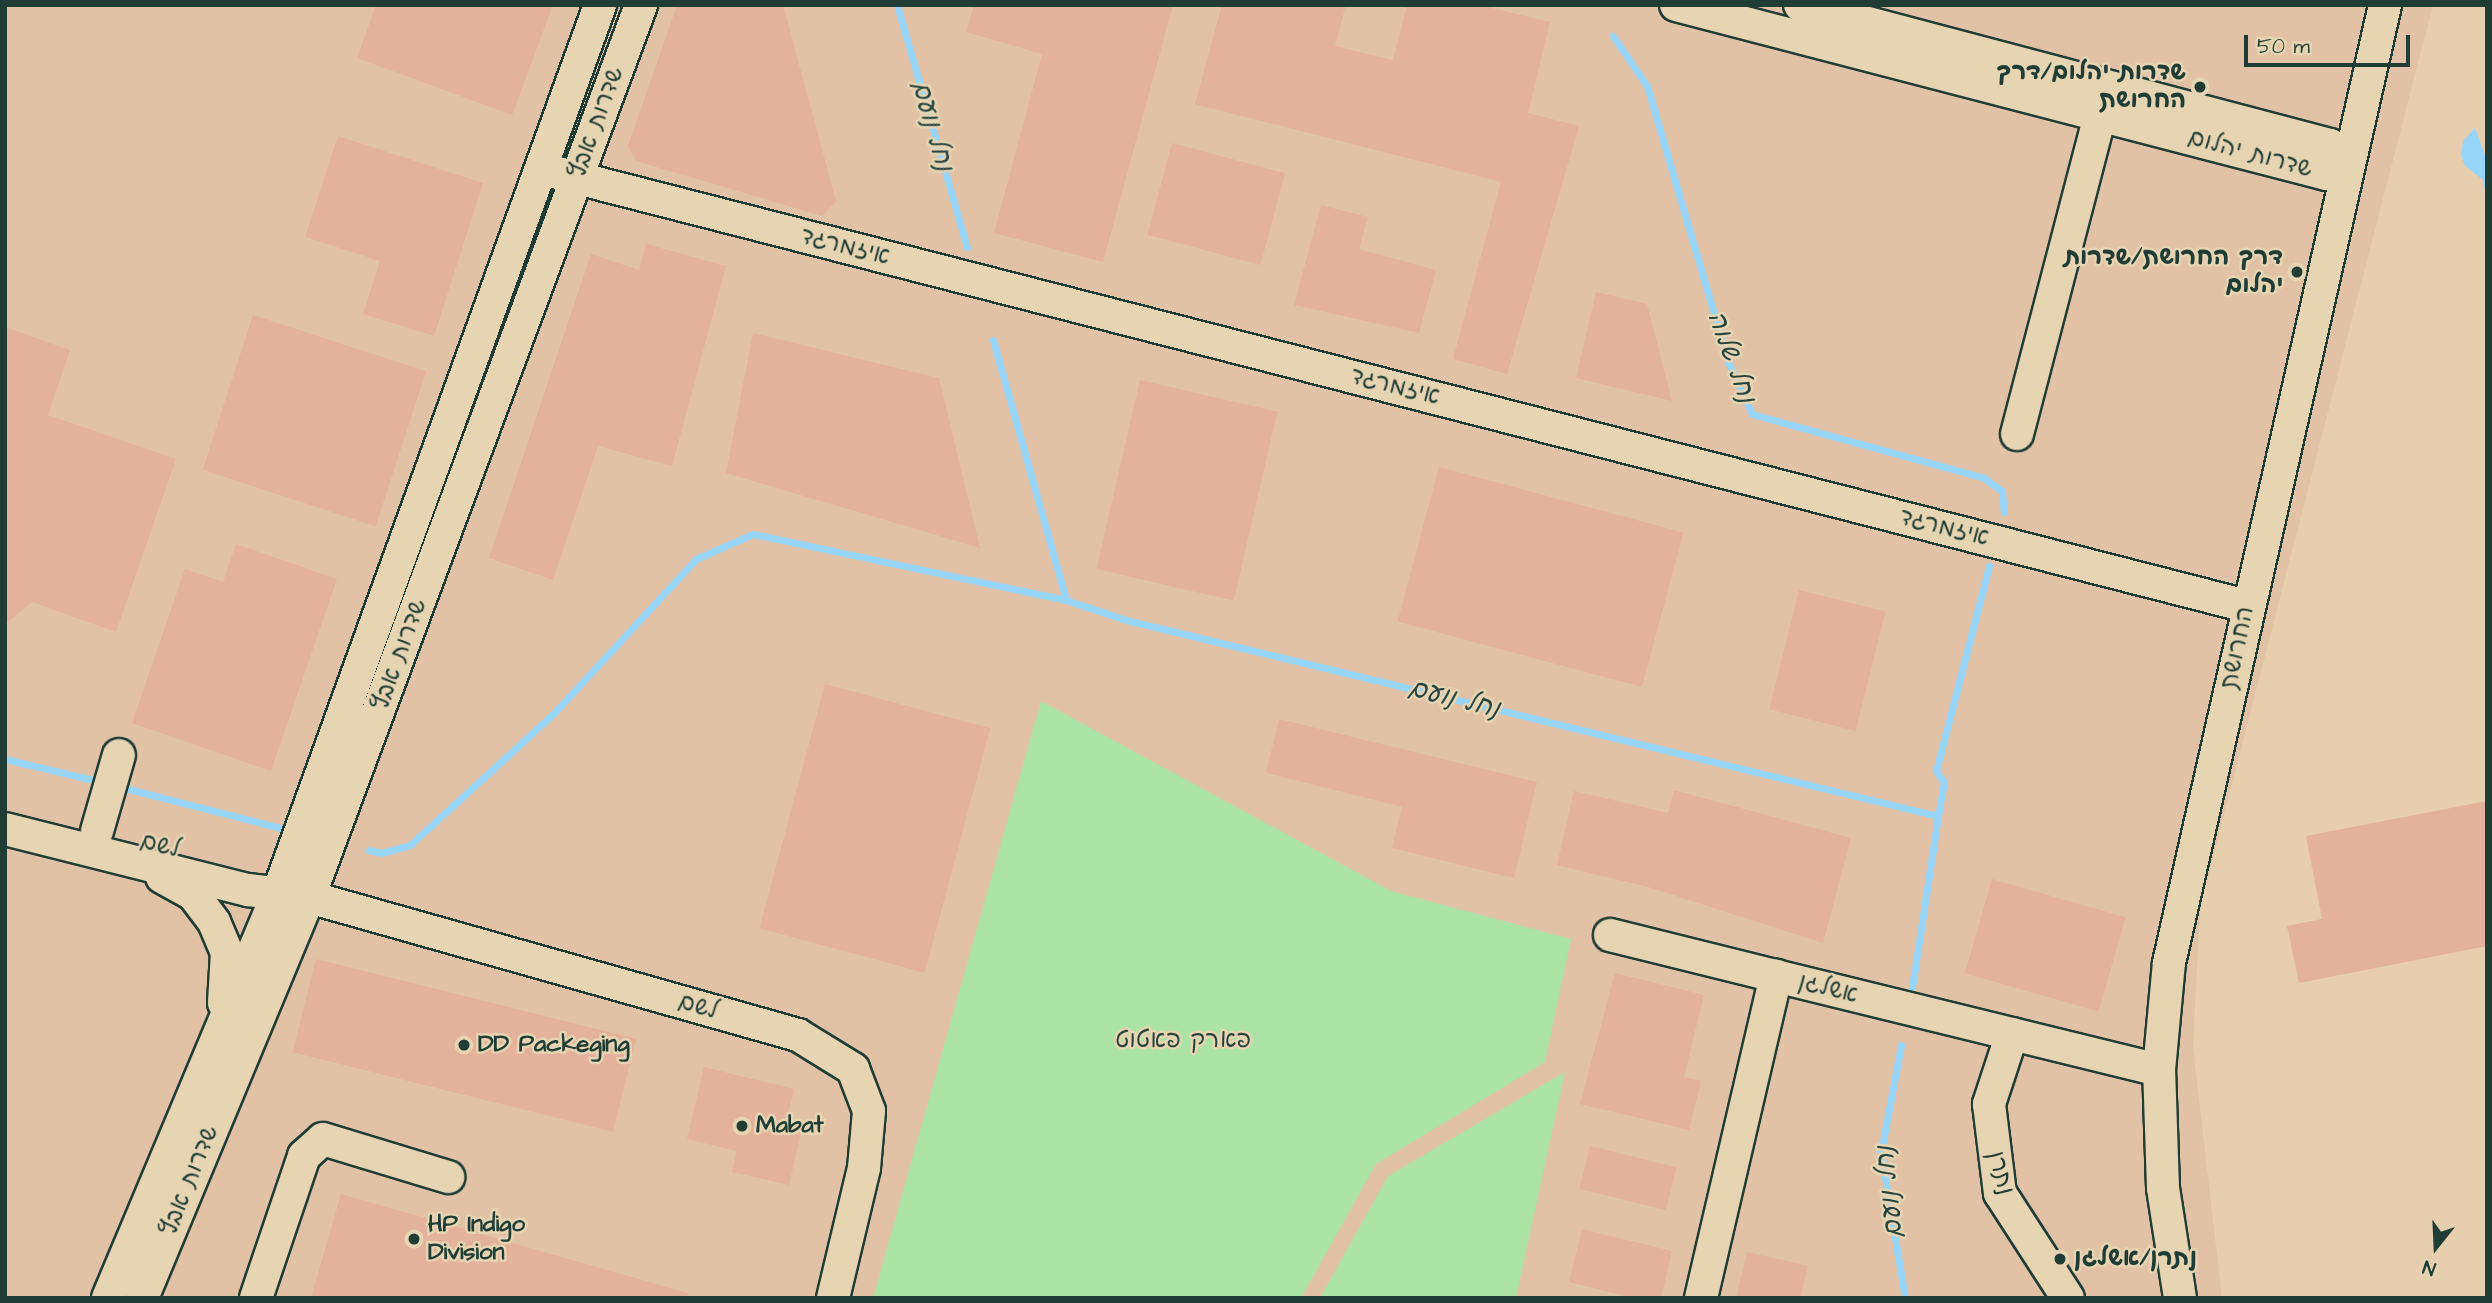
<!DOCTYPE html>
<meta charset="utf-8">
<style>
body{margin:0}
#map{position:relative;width:2492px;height:1303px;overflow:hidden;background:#e7ceae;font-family:"Architects Daughter","Playpen Sans Hebrew",sans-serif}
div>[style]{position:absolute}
.built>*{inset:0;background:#e2c2a7}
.green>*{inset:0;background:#abe2a5}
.water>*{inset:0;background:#97d5f9}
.stream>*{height:7px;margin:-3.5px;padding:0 3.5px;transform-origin:3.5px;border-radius:3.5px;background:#97d5f9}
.building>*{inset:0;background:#e4b19c;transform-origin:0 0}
.roads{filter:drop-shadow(2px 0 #1f3d34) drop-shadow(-2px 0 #1f3d34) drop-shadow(0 2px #1f3d34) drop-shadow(0 -2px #1f3d34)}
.minor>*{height:32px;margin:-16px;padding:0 16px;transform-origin:16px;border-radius:16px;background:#e6d4b2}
.dots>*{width:19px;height:19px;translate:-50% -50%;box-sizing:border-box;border:4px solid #e6d4b2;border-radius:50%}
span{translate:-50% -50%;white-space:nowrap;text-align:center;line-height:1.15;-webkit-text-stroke:5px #e6d4b2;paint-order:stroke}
.poi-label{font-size:24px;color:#1f3d34;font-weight:700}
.right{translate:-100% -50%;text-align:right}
.left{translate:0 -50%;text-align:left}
.street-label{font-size:24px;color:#1f3d34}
.park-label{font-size:24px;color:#26453a}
.water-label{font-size:26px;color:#25453e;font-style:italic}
.frame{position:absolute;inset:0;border:7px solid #1f3d34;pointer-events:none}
.north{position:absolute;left:2401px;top:1212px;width:70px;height:70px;-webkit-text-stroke:5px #e6d4b2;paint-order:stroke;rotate:198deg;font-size:19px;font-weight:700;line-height:28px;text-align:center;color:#1f3d34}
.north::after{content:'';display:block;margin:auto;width:24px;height:32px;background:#1f3d34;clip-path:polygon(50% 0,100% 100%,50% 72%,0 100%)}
.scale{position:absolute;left:2244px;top:35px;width:166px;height:32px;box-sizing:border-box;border:4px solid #1f3d34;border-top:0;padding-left:9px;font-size:21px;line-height:24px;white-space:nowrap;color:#1f3d34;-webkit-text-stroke:5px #e6d4b2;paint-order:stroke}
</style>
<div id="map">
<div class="built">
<i style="clip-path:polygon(5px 5px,2433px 5px,2200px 908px,2193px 1047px,2222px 1298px,5px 1298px)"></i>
</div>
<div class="green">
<i style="clip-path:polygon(1041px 701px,1391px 891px,1571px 939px,1545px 1062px,1376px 1164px,1301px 1298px,873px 1298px)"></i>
<i style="clip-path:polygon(1565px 1072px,1516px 1298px,1320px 1298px,1388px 1176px)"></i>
</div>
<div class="water">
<i style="clip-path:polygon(2475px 128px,2487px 161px,2487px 201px,2483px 180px,2465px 166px,2461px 155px,2463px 141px)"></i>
</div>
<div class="stream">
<i style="left:897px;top:5px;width:252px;rotate:73.9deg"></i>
<i style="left:1613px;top:36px;width:60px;rotate:55.8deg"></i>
<i style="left:1647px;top:86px;width:288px;rotate:73.6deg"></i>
<i style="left:1728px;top:362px;width:57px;rotate:65.2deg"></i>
<i style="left:1752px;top:414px;width:241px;rotate:15.4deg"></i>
<i style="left:1984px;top:478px;width:22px;rotate:36deg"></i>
<i style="left:2002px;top:491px;width:21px;rotate:85deg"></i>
<i style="left:993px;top:340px;width:270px;rotate:74.3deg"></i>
<i style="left:1066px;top:600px;width:63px;rotate:18.4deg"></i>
<i style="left:1126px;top:620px;width:835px;rotate:13.57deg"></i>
<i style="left:1938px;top:816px;width:173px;rotate:98.6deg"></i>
<i style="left:5px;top:759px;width:90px;rotate:13.4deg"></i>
<i style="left:128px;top:789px;width:158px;rotate:14.3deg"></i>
<i style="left:1938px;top:816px;width:35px;rotate:-80deg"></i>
<i style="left:1944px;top:782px;width:14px;rotate:-126deg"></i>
<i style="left:1936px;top:771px;width:212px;rotate:-75.5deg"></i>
<i style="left:369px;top:850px;width:12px;rotate:14deg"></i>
<i style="left:381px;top:853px;width:30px;rotate:-15deg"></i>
<i style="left:410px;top:845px;width:194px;rotate:-42.5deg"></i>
<i style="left:553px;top:714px;width:211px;rotate:-47.3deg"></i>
<i style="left:696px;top:559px;width:62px;rotate:-23.7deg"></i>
<i style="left:753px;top:534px;width:320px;rotate:11.9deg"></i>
<i style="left:1901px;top:1045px;width:109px;rotate:100.6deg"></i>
<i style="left:1881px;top:1152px;width:148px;rotate:80.7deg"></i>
</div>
<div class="building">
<i style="clip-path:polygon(376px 5px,553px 5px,512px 115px,357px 58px)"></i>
<i style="clip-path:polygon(677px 5px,783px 5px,836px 201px,822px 216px,636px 161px,628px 146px)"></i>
<i style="clip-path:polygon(974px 5px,1173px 5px,1103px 262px,994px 233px,1042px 54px,966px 32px)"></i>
<i style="clip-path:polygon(1222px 5px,1346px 5px,1335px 46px,1393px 60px,1407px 5px,1480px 5px,1550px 22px,1528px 113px,1579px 126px,1507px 374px,1453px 359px,1501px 182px,1195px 104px)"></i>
<i style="clip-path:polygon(338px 136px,483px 183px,434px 336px,363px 314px,380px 261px,305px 237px)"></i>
<i style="left:1172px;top:143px;width:117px;height:95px;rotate:15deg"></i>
<i style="clip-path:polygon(1321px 205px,1368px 217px,1359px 249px,1436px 270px,1419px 333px,1294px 305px)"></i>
<i style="clip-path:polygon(646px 244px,726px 266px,672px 466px,598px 446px,553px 580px,489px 558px,591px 254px,639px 270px)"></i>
<i style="clip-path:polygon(1596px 292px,1647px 304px,1672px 401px,1576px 378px)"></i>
<i style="left:253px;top:315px;width:182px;height:163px;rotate:18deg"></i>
<i style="clip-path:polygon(5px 327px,70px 350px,48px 415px,176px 459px,116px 632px,32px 602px,5px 624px)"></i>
<i style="clip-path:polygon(753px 333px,939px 378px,980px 548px,726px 473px)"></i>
<i style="left:1140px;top:380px;width:141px;height:194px;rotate:13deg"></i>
<i style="left:1439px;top:467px;width:253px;height:160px;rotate:15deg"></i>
<i style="clip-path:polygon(236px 544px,337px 579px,271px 771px,132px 723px,185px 569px,223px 582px)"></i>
<i style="left:1799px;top:590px;width:89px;height:123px;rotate:14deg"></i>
<i style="left:825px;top:684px;width:171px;height:253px;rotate:15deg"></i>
<i style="clip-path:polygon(1279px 719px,1537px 782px,1514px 878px,1392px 848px,1402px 807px,1266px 773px)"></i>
<i style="clip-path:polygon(1674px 790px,1851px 838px,1823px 943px,1648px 887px,1557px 865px,1574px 791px,1668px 813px)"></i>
<i style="clip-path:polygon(2487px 801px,2487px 946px,2299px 983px,2287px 926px,2322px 919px,2306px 836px)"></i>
<i style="left:1992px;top:879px;width:139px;height:98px;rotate:16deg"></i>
<i style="left:316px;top:959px;width:330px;height:96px;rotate:14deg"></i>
<i style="clip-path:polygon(1615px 973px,1704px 995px,1684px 1077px,1701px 1081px,1689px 1130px,1580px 1104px)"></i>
<i style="clip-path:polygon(704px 1067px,794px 1089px,786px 1124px,802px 1128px,789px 1185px,732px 1172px,737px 1151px,687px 1139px)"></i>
<i style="left:1590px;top:1146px;width:89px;height:44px;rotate:14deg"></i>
<i style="clip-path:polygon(341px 1194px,688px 1293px,687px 1298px,311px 1298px)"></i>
<i style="clip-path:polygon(1582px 1229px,1672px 1251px,1661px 1298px,1634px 1298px,1569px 1282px)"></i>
<i style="clip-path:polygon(1747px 1252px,1808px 1266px,1800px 1298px,1736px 1298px)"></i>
</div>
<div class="roads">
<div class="minor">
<i style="left:1676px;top:5px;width:672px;rotate:14.57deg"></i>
<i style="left:2326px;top:174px;width:23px;rotate:-25deg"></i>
<i style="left:1800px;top:5px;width:548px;rotate:14.8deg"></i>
<i style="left:2330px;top:145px;width:25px;rotate:48deg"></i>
<i style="left:542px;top:169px;width:1760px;rotate:14.38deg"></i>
<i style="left:2017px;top:434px;width:330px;rotate:-75.4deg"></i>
<i style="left:5px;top:829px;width:251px;rotate:14.1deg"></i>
<i style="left:248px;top:890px;width:61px;rotate:6.5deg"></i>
<i style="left:309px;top:897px;width:508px;rotate:15.76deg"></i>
<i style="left:798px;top:1035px;width:65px;rotate:31.7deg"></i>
<i style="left:853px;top:1069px;width:45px;rotate:69.1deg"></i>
<i style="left:869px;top:1111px;width:57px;rotate:95deg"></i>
<i style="left:864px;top:1168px;width:134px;rotate:103.4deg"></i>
<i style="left:97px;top:831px;width:79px;rotate:-73.9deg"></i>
<i style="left:162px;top:877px;width:35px;rotate:29deg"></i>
<i style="left:193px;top:894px;width:35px;rotate:53deg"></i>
<i style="left:214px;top:922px;width:33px;rotate:67deg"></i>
<i style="left:227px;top:952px;width:51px;rotate:93.4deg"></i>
<i style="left:1610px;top:935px;width:171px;rotate:13.9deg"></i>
<i style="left:2012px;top:1034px;width:74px;rotate:108.2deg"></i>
<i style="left:1989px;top:1104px;width:90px;rotate:83deg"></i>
<i style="left:2000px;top:1193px;width:125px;rotate:57.1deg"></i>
<i style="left:108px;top:1298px;width:436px;rotate:-67.2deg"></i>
<i style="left:277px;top:896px;width:948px;rotate:-70.07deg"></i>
<i style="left:142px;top:1298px;width:434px;rotate:-67.4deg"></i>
<i style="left:309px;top:897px;width:952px;rotate:-69.58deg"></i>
<i style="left:256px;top:1298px;width:150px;rotate:-71.3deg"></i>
<i style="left:304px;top:1156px;width:25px;rotate:-42deg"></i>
<i style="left:323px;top:1139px;width:131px;rotate:16.9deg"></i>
<i style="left:1701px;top:1298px;width:331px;rotate:-76.9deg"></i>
<i style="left:1776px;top:976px;width:394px;rotate:13.8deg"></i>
<i style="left:2180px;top:1298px;width:111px;rotate:-98.8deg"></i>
<i style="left:2163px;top:1188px;width:118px;rotate:-91.9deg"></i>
<i style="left:2159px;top:1070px;width:107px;rotate:-84.7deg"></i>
<i style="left:2169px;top:963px;width:982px;rotate:-77.29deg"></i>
</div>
</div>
<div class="dots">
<i style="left:2200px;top:87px;background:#1f3d34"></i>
<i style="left:2297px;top:272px;background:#1f3d34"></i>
<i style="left:464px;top:1045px;background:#1f3d34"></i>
<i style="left:742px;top:1126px;background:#1f3d34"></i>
<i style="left:414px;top:1239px;background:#1f3d34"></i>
<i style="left:2060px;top:1259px;background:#1f3d34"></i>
</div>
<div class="poi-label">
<span class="right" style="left:2186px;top:87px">שדרות יהלום/דרך<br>החרושת</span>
<span class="right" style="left:2283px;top:272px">דרך החרושת/שדרות<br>יהלום</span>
<span class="left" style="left:478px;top:1045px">DD Packeging</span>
<span class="left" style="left:756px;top:1126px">Mabat</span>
<span class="left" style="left:428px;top:1239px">HP Indigo<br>Division</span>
<span class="left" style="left:2074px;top:1259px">נתרן/אשלגן</span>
</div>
<div class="street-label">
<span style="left:597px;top:123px;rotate:-70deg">שדרות אבץ</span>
<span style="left:2250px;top:154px;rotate:15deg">שדרות יהלום</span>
<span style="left:845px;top:247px;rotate:14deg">איזמרגד</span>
<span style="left:1395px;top:387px;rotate:14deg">איזמרגד</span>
<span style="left:1944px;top:528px;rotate:14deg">איזמרגד</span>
<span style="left:2238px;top:648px;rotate:-78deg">החרושת</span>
<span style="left:400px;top:655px;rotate:-70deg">שדרות אבץ</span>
<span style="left:160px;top:846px;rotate:14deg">לשם</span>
<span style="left:1828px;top:989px;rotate:14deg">אשלגן</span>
<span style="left:698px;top:1007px;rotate:16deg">לשם</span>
<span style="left:2000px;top:1173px;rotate:75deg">נתרן</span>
<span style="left:190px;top:1181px;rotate:-68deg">שדרות אבץ</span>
</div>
<div class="park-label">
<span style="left:1183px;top:1041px">פארק פאטוט</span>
</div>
<div class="water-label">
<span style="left:932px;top:126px;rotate:74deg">נחל נועם</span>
<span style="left:1731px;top:357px;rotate:70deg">נחל שלוה</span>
<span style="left:1454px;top:699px;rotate:14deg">נחל נועם</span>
<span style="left:1890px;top:1192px;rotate:-96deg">נחל נועם</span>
</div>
<div class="frame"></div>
<div class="north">N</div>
<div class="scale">50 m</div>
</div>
